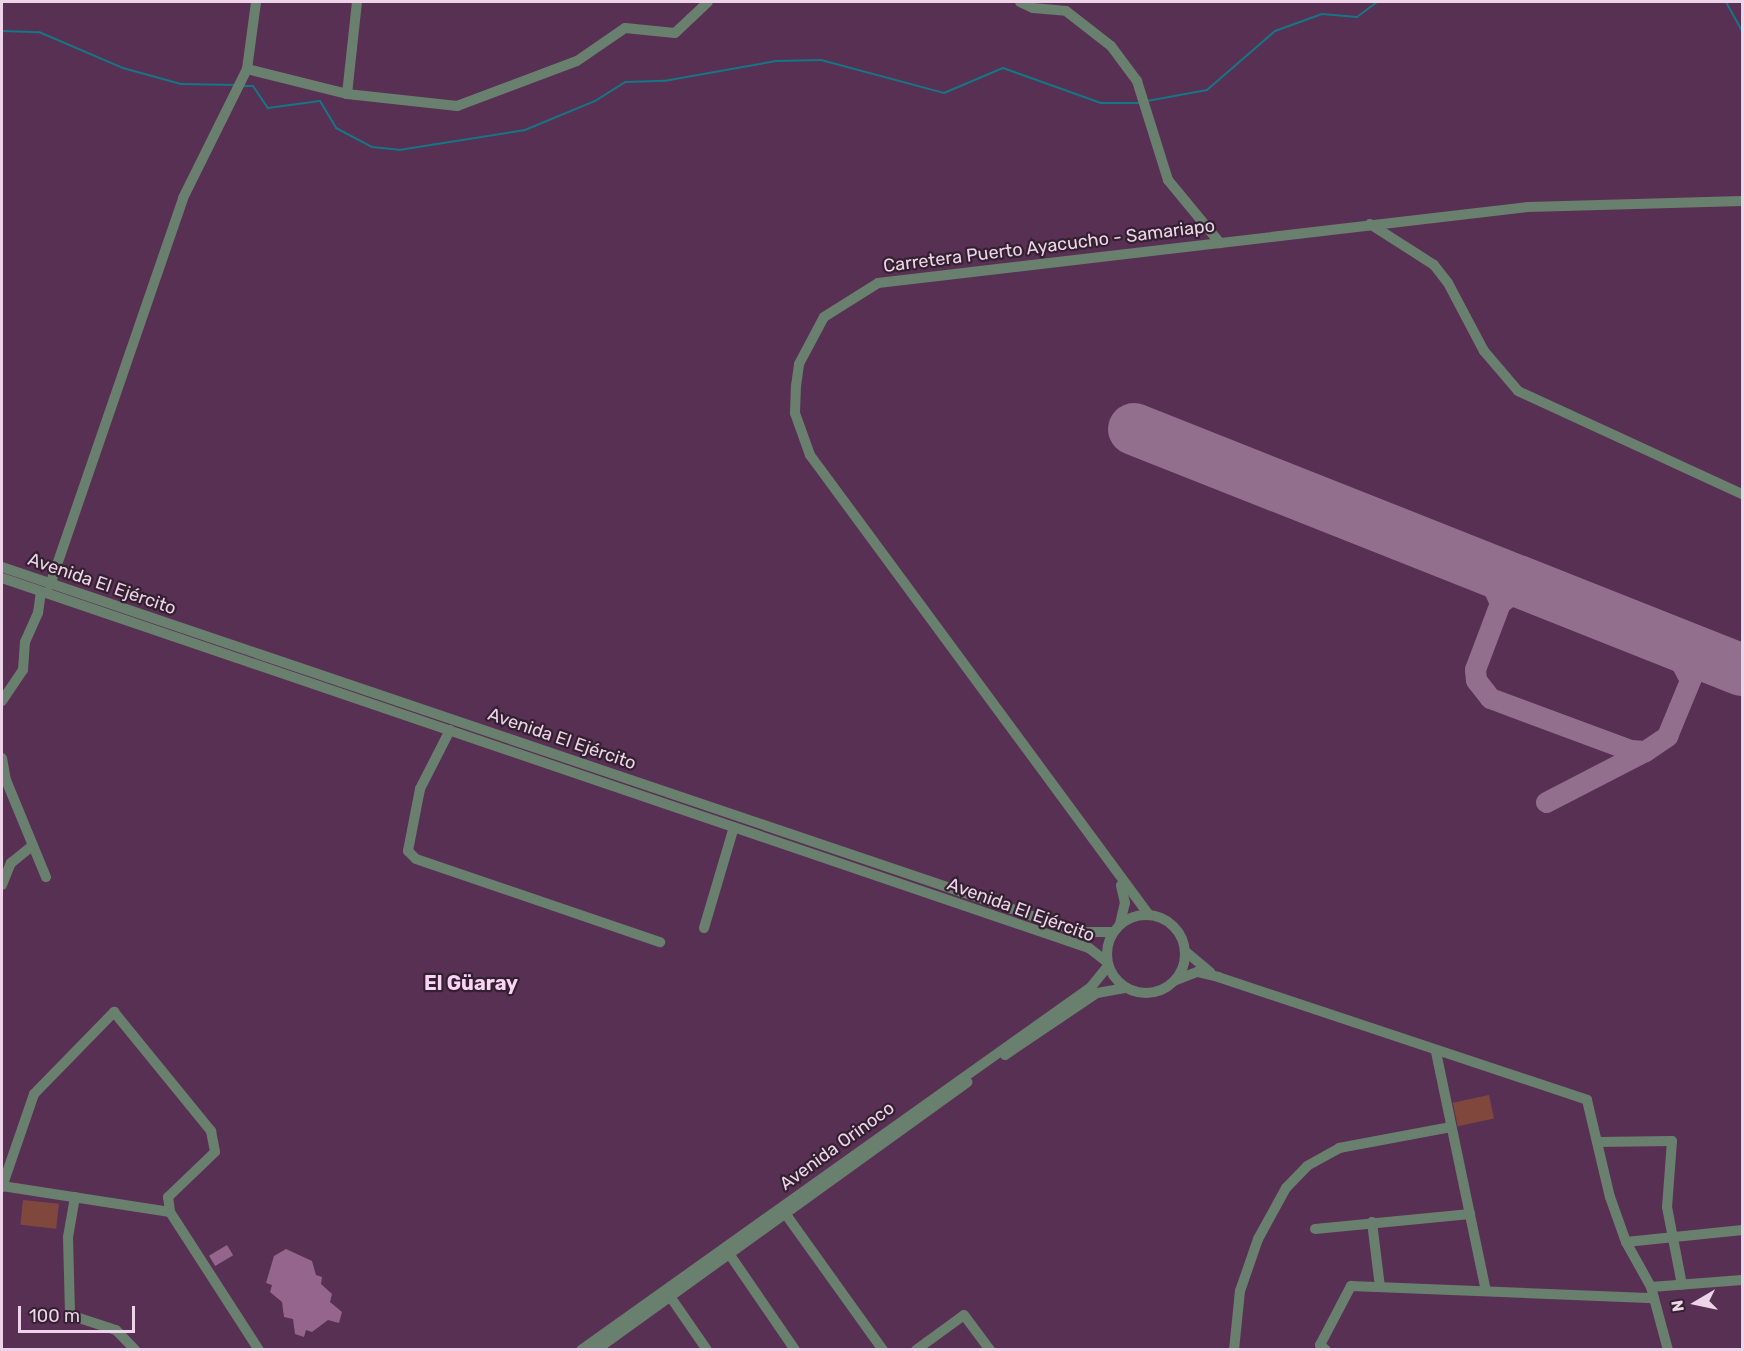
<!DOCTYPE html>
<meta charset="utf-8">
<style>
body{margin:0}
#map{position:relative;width:1744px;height:1351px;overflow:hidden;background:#583053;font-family:Rubik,sans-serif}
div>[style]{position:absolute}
.green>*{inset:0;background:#80473d;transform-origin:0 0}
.stream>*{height:2px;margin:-1px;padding:0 1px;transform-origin:1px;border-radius:1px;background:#157685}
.taxiway>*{height:21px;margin:-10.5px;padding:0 10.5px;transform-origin:10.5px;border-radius:10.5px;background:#926f8c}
.runway>*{height:52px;margin:-26px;padding:0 26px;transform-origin:26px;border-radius:26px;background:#926f8c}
.building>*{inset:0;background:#95658e;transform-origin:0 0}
.minor>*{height:10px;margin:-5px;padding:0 5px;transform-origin:5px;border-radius:5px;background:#69806e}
.minor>.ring{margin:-5px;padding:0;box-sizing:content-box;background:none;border:10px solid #69806e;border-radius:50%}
span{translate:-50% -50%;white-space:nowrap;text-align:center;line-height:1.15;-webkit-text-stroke:4.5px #332030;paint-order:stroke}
.street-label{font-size:18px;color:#edd4e9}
.neighbourhood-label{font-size:20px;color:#fbd3f4;font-weight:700}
.frame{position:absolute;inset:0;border:3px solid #edd4e9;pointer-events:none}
.north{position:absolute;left:1666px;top:1273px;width:60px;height:60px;-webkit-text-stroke:4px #332030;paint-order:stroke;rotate:261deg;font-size:16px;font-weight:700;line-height:24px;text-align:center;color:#edd4e9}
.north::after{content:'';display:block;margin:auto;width:21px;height:27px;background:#edd4e9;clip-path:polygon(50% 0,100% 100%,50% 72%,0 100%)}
.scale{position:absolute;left:18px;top:1306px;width:117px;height:27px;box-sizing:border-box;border:3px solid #edd4e9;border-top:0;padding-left:8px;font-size:18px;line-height:21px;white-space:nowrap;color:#edd4e9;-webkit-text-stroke:4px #332030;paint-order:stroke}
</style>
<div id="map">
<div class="green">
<i style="left:1489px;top:1095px;width:24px;height:37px;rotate:78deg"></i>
<i style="left:23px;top:1200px;width:36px;height:25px;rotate:6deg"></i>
</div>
<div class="stream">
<i style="left:1726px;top:2px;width:33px;rotate:61deg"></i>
<i style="left:2px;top:31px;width:37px;rotate:2deg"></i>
<i style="left:39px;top:32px;width:91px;rotate:23.2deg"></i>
<i style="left:123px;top:68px;width:60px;rotate:15.4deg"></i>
<i style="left:181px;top:84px;width:55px;rotate:1deg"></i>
<i style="left:242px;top:86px;width:11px"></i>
<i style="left:253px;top:86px;width:27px;rotate:56deg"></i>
<i style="left:268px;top:108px;width:52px;rotate:-7.7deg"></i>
<i style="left:320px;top:101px;width:31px;rotate:59deg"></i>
<i style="left:336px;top:128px;width:41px;rotate:27.8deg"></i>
<i style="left:372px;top:147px;width:27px;rotate:6deg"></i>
<i style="left:399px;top:150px;width:128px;rotate:-9deg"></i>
<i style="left:525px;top:130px;width:76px;rotate:-22.5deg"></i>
<i style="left:595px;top:101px;width:36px;rotate:-32deg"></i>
<i style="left:626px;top:82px;width:38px;rotate:-2deg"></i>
<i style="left:664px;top:81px;width:114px;rotate:-10.1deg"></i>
<i style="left:776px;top:61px;width:45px;rotate:-1.3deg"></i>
<i style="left:821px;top:60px;width:127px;rotate:15deg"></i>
<i style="left:944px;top:93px;width:64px;rotate:-23deg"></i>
<i style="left:1003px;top:68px;width:104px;rotate:19.7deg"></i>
<i style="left:1101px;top:103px;width:38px"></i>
<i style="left:1147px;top:101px;width:61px;rotate:-10.4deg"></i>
<i style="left:1207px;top:90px;width:90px;rotate:-40.9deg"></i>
<i style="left:1275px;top:31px;width:50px;rotate:-19.9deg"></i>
<i style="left:1322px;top:14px;width:35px;rotate:5deg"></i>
<i style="left:1357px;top:17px;width:25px;rotate:-37deg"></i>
</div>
<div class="taxiway">
<i style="left:1484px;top:567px;width:39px;rotate:66deg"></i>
<i style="left:1500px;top:603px;width:71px;rotate:110.7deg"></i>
<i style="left:1475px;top:669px;width:11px;rotate:85deg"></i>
<i style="left:1476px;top:680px;width:23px;rotate:52deg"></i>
<i style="left:1490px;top:698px;width:149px;rotate:20.4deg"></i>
<i style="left:1630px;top:750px;width:15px;rotate:4deg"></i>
<i style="left:1645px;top:751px;width:27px;rotate:-34deg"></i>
<i style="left:1667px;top:736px;width:68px;rotate:-67.6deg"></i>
<i style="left:1693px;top:673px;width:29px;rotate:-25deg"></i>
<i style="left:1500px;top:603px;width:20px;rotate:-37deg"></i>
<i style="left:1516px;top:591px;width:19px;rotate:-12deg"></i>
<i style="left:1669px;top:640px;width:43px;rotate:62.2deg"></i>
<i style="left:1546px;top:802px;width:111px;rotate:-27.3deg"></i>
</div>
<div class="runway">
<i style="left:1134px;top:429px;width:654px;rotate:21.62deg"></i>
</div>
<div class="building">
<i style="left:227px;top:1245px;width:12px;height:21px;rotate:59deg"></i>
<i style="clip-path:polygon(286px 1249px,312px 1261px,316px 1275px,322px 1277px,321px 1284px,332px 1294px,330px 1302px,342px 1312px,339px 1323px,328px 1320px,312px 1332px,306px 1330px,304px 1337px,295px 1334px,293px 1319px,284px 1317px,282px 1302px,270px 1292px,272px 1285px,266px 1283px,274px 1256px)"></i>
</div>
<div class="minor">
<i style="left:1020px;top:2px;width:14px;rotate:25deg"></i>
<i style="left:1033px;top:8px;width:33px;rotate:5deg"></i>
<i style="left:1066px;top:11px;width:57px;rotate:37.9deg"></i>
<i style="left:1111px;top:46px;width:44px;rotate:53.4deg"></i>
<i style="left:1137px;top:81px;width:104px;rotate:72.6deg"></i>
<i style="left:1168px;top:180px;width:82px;rotate:50.5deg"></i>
<i style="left:247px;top:69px;width:103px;rotate:14deg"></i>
<i style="left:347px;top:94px;width:111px;rotate:6.2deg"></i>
<i style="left:457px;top:106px;width:128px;rotate:-20.6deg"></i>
<i style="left:577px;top:61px;width:58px;rotate:-34.5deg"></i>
<i style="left:625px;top:28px;width:50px;rotate:5.7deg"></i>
<i style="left:675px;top:33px;width:45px;rotate:-43.2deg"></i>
<i style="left:347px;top:94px;width:93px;rotate:-83.8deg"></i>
<i style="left:1370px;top:224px;width:76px;rotate:32.6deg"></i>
<i style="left:1434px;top:265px;width:23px;rotate:52deg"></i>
<i style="left:1448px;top:283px;width:77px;rotate:62.1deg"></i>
<i style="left:1484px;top:351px;width:52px;rotate:49.6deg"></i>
<i style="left:1518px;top:391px;width:247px;rotate:24.7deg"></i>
<i style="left:2px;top:567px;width:1138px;rotate:18.71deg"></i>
<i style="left:1080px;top:932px;width:33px"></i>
<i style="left:2px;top:578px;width:1148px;rotate:18.8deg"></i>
<i style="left:1089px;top:948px;width:23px;rotate:38deg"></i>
<i style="left:50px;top:585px;width:409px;rotate:-71deg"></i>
<i style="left:183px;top:198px;width:144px;rotate:-63.6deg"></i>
<i style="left:247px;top:69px;width:68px;rotate:-82.3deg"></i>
<i style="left:2px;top:701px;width:37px;rotate:-56deg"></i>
<i style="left:23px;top:670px;width:28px;rotate:-86deg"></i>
<i style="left:25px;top:642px;width:32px;rotate:-66deg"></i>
<i style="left:38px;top:613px;width:21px;rotate:-82deg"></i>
<i style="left:450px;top:730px;width:66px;rotate:117deg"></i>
<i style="left:420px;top:789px;width:63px;rotate:101deg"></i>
<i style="left:408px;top:851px;width:11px;rotate:45deg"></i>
<i style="left:416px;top:859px;width:258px;rotate:18.8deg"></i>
<i style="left:2px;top:758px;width:22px;rotate:80deg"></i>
<i style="left:6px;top:780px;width:105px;rotate:67.6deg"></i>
<i style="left:2px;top:885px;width:24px;rotate:-68deg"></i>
<i style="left:11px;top:863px;width:28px;rotate:-39deg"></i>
<i class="ring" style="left:1107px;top:915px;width:68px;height:68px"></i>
<i style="left:1149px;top:915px;width:571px;rotate:-126.39deg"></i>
<i style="left:810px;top:455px;width:45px;rotate:-109.7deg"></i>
<i style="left:795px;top:413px;width:27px;rotate:-88deg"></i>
<i style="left:796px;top:386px;width:22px;rotate:-82deg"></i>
<i style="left:799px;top:364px;width:53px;rotate:-62deg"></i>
<i style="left:824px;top:317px;width:64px;rotate:-32.2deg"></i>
<i style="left:878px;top:283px;width:654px;rotate:-6.67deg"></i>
<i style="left:1528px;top:207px;width:214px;rotate:-1.6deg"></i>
<i style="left:1120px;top:924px;width:22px;rotate:-77deg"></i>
<i style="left:1125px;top:903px;width:18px;rotate:-103deg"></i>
<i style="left:704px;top:928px;width:105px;rotate:-73.5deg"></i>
<i style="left:1185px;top:951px;width:33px;rotate:40deg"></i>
<i style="left:1176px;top:980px;width:22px;rotate:-21deg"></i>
<i style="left:1197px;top:972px;width:22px;rotate:13deg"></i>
<i style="left:1218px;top:977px;width:389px;rotate:18.4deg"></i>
<i style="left:1587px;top:1100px;width:100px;rotate:76.7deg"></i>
<i style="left:1610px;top:1197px;width:48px;rotate:70.4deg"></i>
<i style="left:1626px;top:1242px;width:51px;rotate:60.9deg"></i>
<i style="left:1651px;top:1287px;width:65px;rotate:74.9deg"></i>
<i style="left:1436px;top:1052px;width:244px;rotate:78.2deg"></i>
<i style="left:1005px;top:1055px;width:111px;rotate:-34deg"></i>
<i style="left:1097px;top:993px;width:28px;rotate:-10deg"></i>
<i style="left:1598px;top:1142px;width:74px;rotate:-0.8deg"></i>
<i style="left:1672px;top:1141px;width:66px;rotate:94.3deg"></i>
<i style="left:1667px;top:1207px;width:79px;rotate:79.1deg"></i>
<i style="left:2px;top:1186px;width:170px;rotate:8.8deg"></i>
<i style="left:170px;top:1212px;width:164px;rotate:57.2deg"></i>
<i style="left:2px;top:1187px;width:98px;rotate:-71deg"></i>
<i style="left:34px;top:1094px;width:115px;rotate:-45.7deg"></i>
<i style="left:114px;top:1012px;width:154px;rotate:50.8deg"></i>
<i style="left:211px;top:1131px;width:21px;rotate:79deg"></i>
<i style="left:215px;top:1152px;width:65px;rotate:136.2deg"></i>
<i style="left:168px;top:1197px;width:15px;rotate:82deg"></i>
<i style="left:75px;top:1197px;width:41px;rotate:99.9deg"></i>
<i style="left:68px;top:1237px;width:78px;rotate:88.5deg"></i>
<i style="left:70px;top:1315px;width:48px;rotate:18.1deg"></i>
<i style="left:116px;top:1330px;width:28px;rotate:46deg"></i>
<i style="left:787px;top:1216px;width:165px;rotate:54.4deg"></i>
<i style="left:1372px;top:1222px;width:65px;rotate:83deg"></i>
<i style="left:1315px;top:1229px;width:156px;rotate:-5.5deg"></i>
<i style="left:1626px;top:1242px;width:117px;rotate:-5.9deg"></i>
<i style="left:730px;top:1255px;width:115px;rotate:55.6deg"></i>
<i style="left:1651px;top:1287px;width:91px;rotate:-4.4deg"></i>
<i style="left:667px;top:1292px;width:70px;rotate:55.4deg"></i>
<i style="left:581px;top:1350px;width:626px;rotate:-35.44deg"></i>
<i style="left:1091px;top:987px;width:27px;rotate:-51deg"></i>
<i style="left:596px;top:1350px;width:458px;rotate:-35.8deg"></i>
<i style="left:916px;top:1350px;width:59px;rotate:-36.1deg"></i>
<i style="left:964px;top:1315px;width:44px;rotate:53.4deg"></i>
<i style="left:1234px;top:1350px;width:59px;rotate:-84.2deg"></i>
<i style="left:1240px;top:1291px;width:55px;rotate:-70.9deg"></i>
<i style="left:1258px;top:1239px;width:58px;rotate:-61.2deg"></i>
<i style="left:1286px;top:1188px;width:30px;rotate:-46deg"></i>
<i style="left:1307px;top:1166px;width:37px;rotate:-29deg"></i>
<i style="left:1339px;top:1148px;width:114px;rotate:-10.6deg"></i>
<i style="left:1326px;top:1350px;width:8px;rotate:-140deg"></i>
<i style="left:1320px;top:1345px;width:67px;rotate:-62.3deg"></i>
<i style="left:1351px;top:1286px;width:303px;rotate:2.3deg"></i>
</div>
<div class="street-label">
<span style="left:1049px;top:246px;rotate:-7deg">Carretera Puerto Ayacucho - Samariapo</span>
<span style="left:102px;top:584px;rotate:19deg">Avenida El Ejército</span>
<span style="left:562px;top:739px;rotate:19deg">Avenida El Ejército</span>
<span style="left:1021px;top:910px;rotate:20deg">Avenida El Ejército</span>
<span style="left:837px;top:1146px;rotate:-36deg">Avenida Orinoco</span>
</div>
<div class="neighbourhood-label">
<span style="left:471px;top:983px">El Güaray</span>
</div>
<div class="frame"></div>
<div class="north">N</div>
<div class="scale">100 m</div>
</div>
